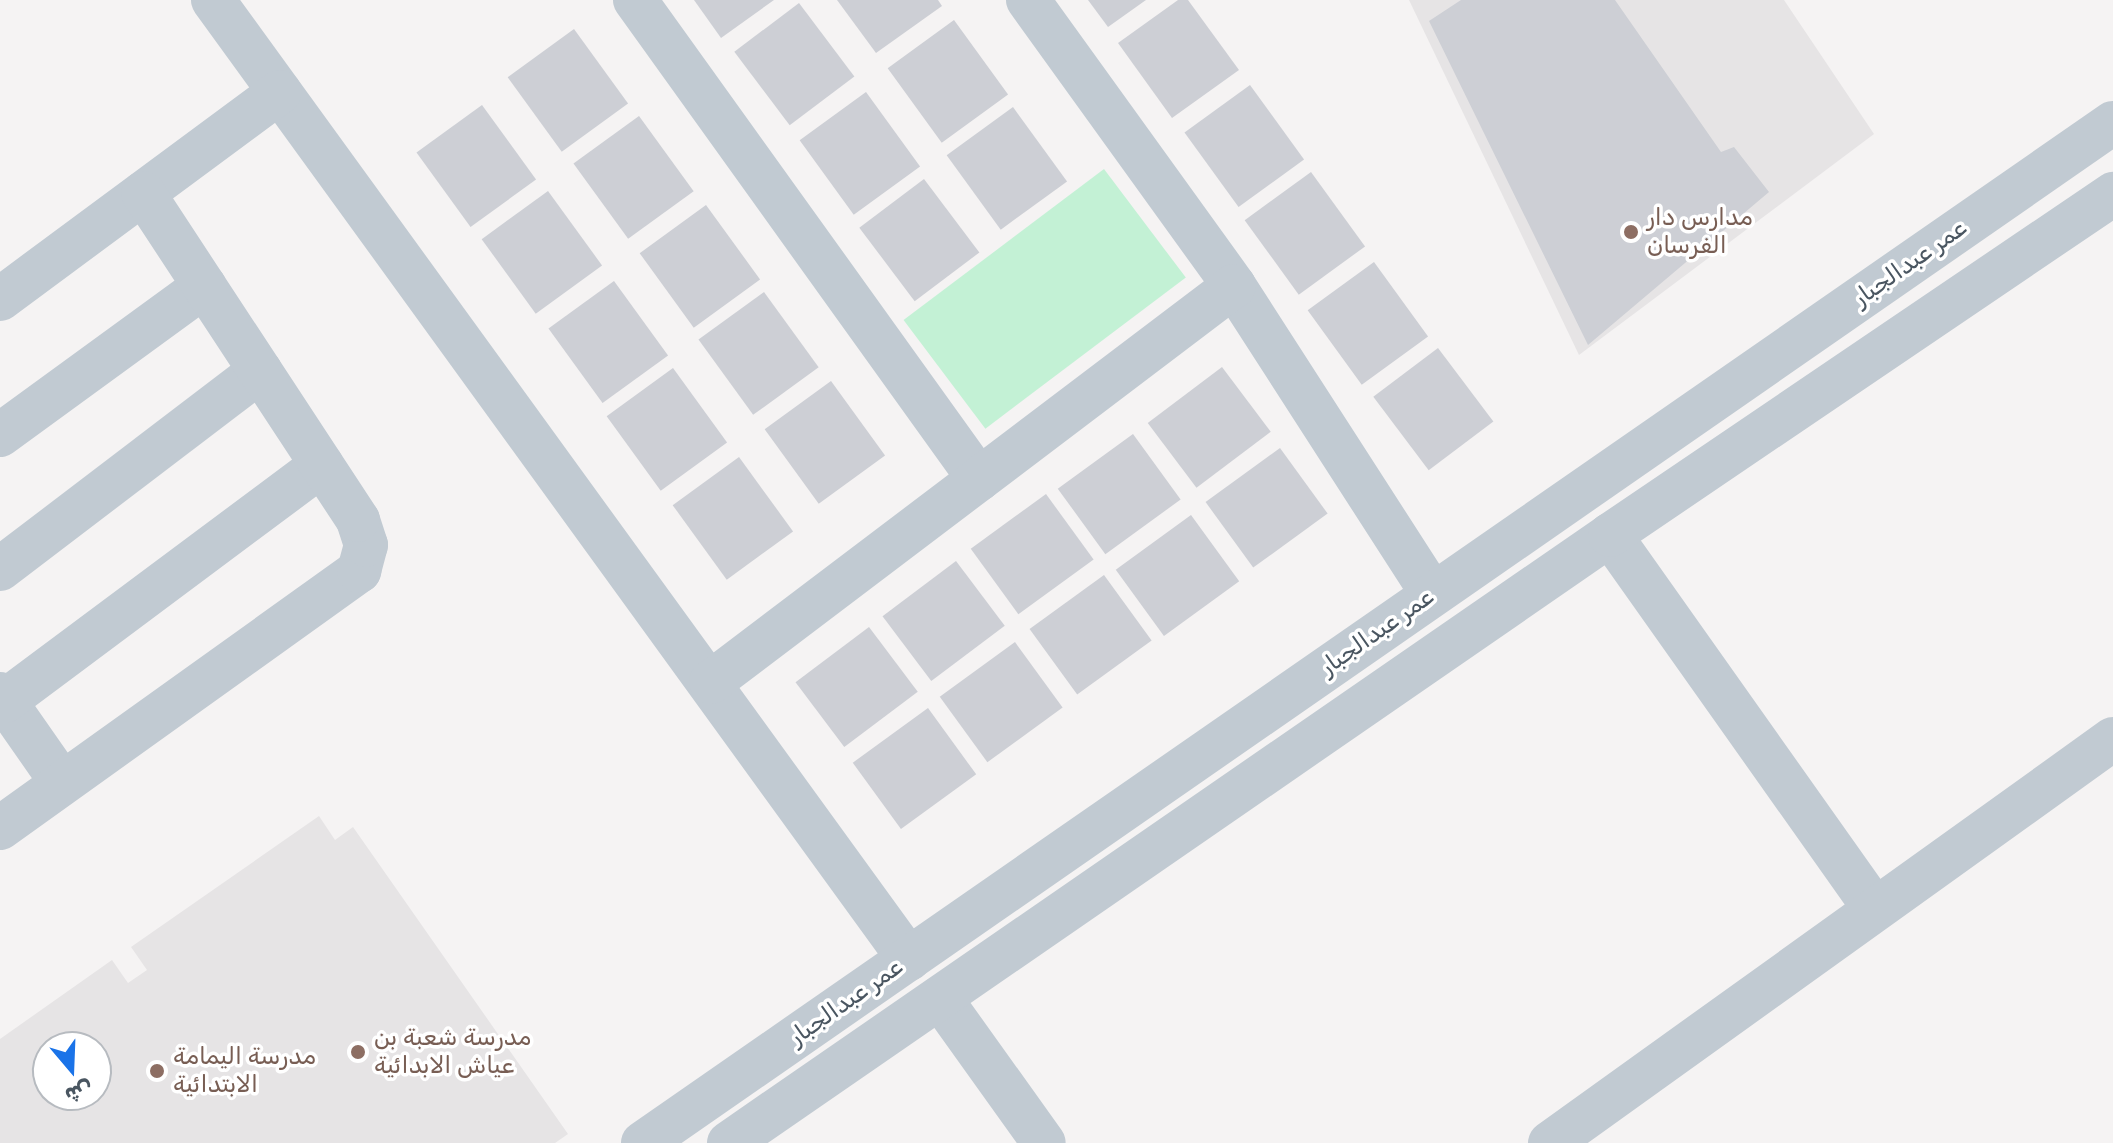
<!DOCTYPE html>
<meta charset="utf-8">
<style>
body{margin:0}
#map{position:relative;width:2113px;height:1143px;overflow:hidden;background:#f5f3f3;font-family:Rubik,"Noto Sans Arabic",sans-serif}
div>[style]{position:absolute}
.education>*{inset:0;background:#e6e4e5}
.green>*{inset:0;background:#c3f1d5;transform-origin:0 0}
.building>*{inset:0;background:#cdcfd5;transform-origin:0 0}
.minor>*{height:44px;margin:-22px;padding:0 22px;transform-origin:22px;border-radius:22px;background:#c1cad2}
.dots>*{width:22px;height:22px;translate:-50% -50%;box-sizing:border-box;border:4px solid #fff;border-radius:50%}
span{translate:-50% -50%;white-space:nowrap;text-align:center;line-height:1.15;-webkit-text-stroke:7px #fff;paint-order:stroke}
.education-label{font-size:24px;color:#785e54}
.left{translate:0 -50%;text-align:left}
.street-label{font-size:24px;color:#4a5661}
.north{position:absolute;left:32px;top:1031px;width:80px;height:80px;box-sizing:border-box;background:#fff;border:2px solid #b7bbc0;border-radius:50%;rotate:161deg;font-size:22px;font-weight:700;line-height:32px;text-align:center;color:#4a5661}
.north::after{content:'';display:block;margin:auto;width:28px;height:36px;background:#1a73e8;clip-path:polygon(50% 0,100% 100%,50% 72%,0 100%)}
</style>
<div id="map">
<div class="education">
<i style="clip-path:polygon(1409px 0,1784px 0,1874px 134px,1579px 355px)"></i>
<i style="clip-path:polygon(evenodd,319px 816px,335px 840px,353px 827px,568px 1134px,555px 1143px,0 1143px,0 1039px,112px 960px,128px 983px,147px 970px,131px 947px,319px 816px,48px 1047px,96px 1047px,96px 1095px,48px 1095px,48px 1047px)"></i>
</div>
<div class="green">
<i style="left:1104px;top:169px;width:136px;height:251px;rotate:53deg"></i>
</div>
<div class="building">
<i style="clip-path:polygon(694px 0,774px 0,721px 38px)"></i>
<i style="clip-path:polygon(837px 0,938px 0,942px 6px,876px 53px)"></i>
<i style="clip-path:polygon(1088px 0,1146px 0,1108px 27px)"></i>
<i style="clip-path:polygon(1178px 0,1188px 0,1239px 70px,1172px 118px,1118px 43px)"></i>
<i style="clip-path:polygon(1461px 0,1615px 0,1721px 152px,1734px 147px,1769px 192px,1588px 345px,1429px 21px)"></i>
<i style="left:799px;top:3px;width:92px;height:81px;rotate:53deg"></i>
<i style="left:954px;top:20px;width:92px;height:82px;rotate:54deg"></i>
<i style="left:574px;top:29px;width:92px;height:82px;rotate:54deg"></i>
<i style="left:1250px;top:85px;width:92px;height:81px;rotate:54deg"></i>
<i style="left:866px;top:92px;width:92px;height:82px;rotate:54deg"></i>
<i style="left:482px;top:105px;width:92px;height:81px;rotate:54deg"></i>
<i style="left:1013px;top:107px;width:92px;height:82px;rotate:54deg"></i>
<i style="left:639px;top:116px;width:93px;height:81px;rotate:54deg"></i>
<i style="left:1311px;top:172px;width:92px;height:82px;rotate:54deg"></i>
<i style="left:924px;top:179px;width:92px;height:81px;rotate:53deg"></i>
<i style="left:548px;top:191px;width:92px;height:82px;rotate:54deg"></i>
<i style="left:706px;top:205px;width:92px;height:82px;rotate:54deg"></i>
<i style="left:1374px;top:262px;width:92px;height:82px;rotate:54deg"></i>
<i style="left:614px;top:281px;width:92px;height:81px;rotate:54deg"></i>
<i style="left:764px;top:292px;width:93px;height:81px;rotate:54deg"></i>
<i style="left:1438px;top:348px;width:92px;height:81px;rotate:53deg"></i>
<i style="left:1222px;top:367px;width:81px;height:93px;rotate:53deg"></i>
<i style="left:673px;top:368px;width:92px;height:82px;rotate:54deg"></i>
<i style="left:831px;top:381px;width:92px;height:82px;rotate:54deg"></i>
<i style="left:1133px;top:434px;width:81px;height:93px;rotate:54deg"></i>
<i style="left:1280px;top:448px;width:81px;height:92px;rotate:54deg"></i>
<i style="left:739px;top:457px;width:92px;height:82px;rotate:54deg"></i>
<i style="left:1046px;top:494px;width:81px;height:93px;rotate:54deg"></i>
<i style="left:1191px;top:515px;width:82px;height:93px;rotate:54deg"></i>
<i style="left:956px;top:561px;width:81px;height:92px;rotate:53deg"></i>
<i style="left:1104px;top:575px;width:81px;height:92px;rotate:54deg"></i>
<i style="left:869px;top:627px;width:81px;height:92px;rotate:53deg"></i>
<i style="left:1015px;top:642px;width:81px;height:93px;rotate:54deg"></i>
<i style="left:928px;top:708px;width:82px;height:93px;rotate:54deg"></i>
</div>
<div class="minor">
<i style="left:213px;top:0;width:1185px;rotate:54.03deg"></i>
<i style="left:635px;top:0;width:590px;rotate:54.32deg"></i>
<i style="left:1028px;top:0;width:352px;rotate:54.2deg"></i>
<i style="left:1234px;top:286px;width:365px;rotate:57.2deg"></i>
<i style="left:0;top:299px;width:348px;rotate:-36.5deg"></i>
<i style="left:0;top:435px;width:253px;rotate:-36.1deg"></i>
<i style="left:1610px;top:535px;width:458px;rotate:54.7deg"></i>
<i style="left:0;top:569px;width:327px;rotate:-37.3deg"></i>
<i style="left:711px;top:682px;width:656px;rotate:-37.13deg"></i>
<i style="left:0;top:694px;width:108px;rotate:55.1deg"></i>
<i style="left:5px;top:701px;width:395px;rotate:-36.7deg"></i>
<i style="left:0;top:828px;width:442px;rotate:-35.6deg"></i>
<i style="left:359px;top:571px;width:27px;rotate:-75deg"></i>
<i style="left:366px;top:545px;width:26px;rotate:-108deg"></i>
<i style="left:358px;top:520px;width:391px;rotate:-123.3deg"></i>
<i style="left:940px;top:998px;width:178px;rotate:54.4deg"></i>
<i style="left:643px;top:1143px;width:1789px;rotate:-34.76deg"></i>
<i style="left:729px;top:1143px;width:1070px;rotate:-34.61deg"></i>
<i style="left:1610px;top:535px;width:608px;rotate:-34.13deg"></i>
<i style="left:1550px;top:1143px;width:693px;rotate:-35.66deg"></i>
</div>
<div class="dots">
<i style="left:1631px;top:232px;background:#8d6e63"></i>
<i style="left:358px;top:1052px;background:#8d6e63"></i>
<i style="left:157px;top:1071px;background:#8d6e63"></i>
</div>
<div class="education-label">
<span class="left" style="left:1647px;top:232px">مدارس دار<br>الفرسان</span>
<span class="left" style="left:374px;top:1052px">مدرسة شعبة بن<br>عياش الابدائية</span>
<span class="left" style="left:173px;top:1071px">مدرسة اليمامة<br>الابتدائية</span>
</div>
<div class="street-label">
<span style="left:1910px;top:263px;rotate:-35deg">عمر عبدالجبار</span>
<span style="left:1377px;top:632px;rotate:-35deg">عمر عبدالجبار</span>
<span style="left:846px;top:1002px;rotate:-35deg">عمر عبدالجبار</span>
</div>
<div class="north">ش</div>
</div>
